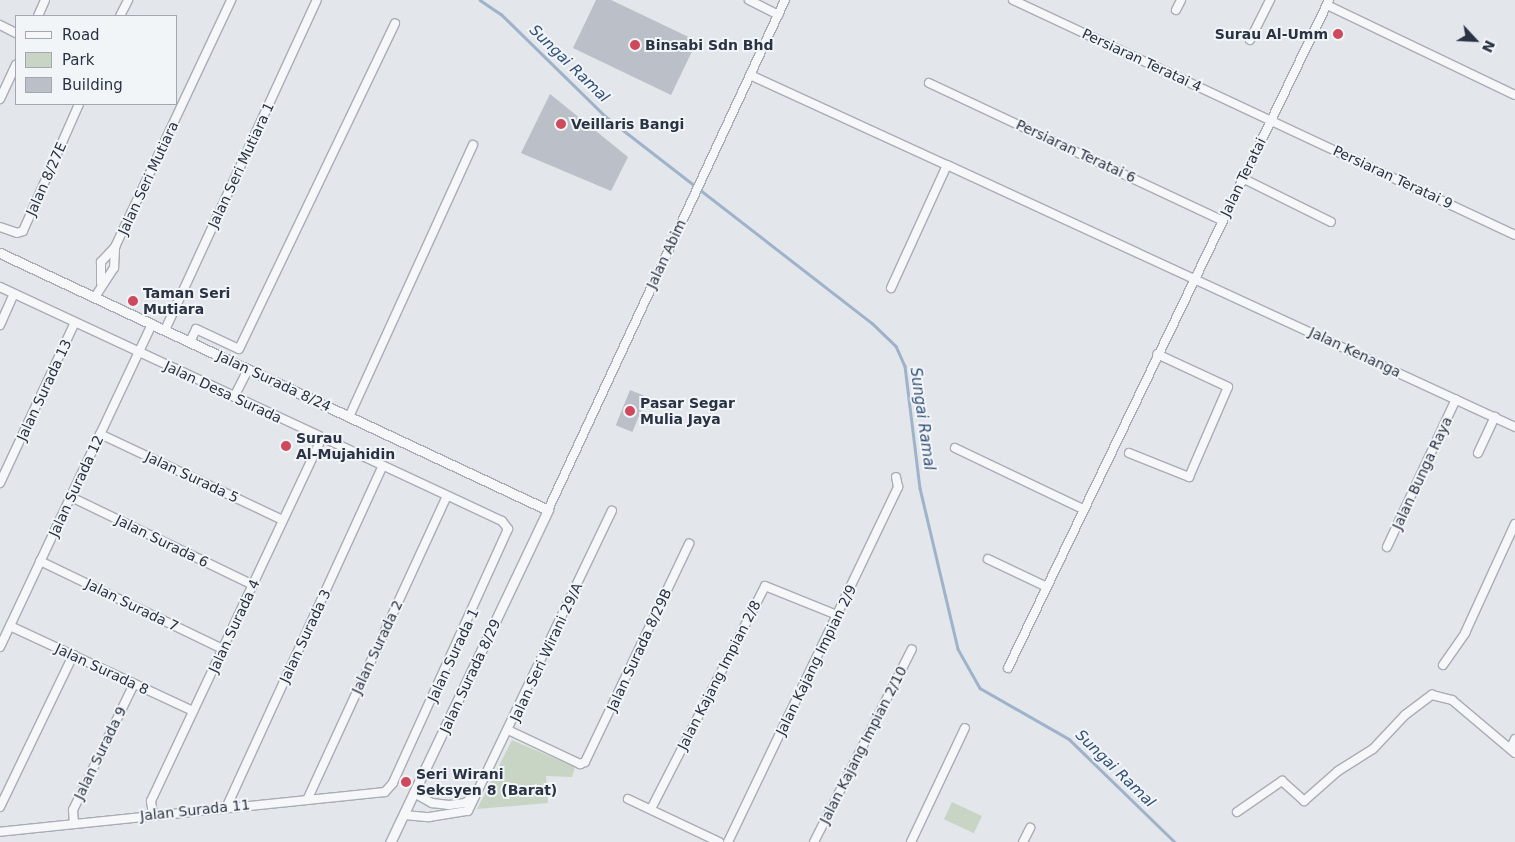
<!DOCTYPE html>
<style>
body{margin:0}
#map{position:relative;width:1515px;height:842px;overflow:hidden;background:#e3e6eb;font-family:"DejaVu Sans",sans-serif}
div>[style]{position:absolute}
.green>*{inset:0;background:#c8d5c4;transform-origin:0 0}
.stream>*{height:2.5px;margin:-1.25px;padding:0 1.25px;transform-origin:1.25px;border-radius:1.25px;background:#9eb3ca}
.building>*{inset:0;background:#babfc8;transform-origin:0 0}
.roads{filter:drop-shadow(1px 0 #a8adb5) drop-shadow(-1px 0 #a8adb5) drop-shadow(0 1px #a8adb5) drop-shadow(0 -1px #a8adb5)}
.minor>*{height:8px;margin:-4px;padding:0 4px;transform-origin:4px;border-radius:4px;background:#f5f7f9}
.tertiary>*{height:9px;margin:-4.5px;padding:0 4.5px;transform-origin:4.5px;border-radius:4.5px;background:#f5f7f9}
.dots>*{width:14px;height:14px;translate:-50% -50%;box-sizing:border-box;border:2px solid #f2f5f8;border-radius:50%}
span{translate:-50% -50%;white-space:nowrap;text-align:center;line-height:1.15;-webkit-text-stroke:4px #f2f5f8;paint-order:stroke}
.poi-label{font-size:14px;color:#2a3343;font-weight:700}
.right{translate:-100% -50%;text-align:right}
.left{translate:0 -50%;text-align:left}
.street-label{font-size:14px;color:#2a3343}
.water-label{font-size:15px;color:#345177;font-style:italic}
.legend{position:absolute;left:15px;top:15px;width:162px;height:90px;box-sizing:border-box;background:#f2f5f8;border:1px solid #a2a7b0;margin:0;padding:6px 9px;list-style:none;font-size:15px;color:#2a3343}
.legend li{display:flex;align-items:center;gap:10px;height:25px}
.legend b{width:25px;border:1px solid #a2a7b0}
.north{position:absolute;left:1450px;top:15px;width:50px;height:50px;-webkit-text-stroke:4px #f2f5f8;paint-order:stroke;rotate:115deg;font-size:14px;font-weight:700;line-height:20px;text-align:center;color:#2a3343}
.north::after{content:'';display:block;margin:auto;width:18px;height:22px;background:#2a3343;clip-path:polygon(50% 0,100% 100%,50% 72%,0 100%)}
</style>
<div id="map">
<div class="green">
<i style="clip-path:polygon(512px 740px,575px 767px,572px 777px,546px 776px,548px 803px,477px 809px)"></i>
<i style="left:952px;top:802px;width:33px;height:19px;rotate:25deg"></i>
</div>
<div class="stream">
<i style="left:480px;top:0;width:25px;rotate:34deg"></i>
<i style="left:501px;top:14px;width:146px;rotate:44.4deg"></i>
<i style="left:605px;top:116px;width:338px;rotate:37.8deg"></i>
<i style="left:872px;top:323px;width:33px;rotate:44deg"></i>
<i style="left:896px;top:346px;width:22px;rotate:66deg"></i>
<i style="left:905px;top:366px;width:123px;rotate:83deg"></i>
<i style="left:920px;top:488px;width:165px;rotate:76.7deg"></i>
<i style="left:958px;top:649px;width:45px;rotate:60.6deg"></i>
<i style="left:980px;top:688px;width:103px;rotate:29.8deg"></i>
<i style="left:1069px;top:739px;width:148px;rotate:44.2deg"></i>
</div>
<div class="building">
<i style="clip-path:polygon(596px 0,611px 0,697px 41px,671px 95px,573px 48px)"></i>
<i style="clip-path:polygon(550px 94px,628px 157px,611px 191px,521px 153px)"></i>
<i style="left:630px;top:390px;width:18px;height:38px;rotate:22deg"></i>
</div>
<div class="roads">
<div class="minor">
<i style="left:749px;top:0;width:33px;rotate:27deg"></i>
<i style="left:1013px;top:0;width:554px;rotate:25.09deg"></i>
<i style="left:1327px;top:5px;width:208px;rotate:25.6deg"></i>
<i style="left:1176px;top:10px;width:11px;rotate:-63deg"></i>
<i style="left:38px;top:16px;width:17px;rotate:-66deg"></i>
<i style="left:120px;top:16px;width:18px;rotate:-63deg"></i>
<i style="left:0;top:25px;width:18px;rotate:27deg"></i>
<i style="left:1250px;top:40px;width:45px;rotate:-63.4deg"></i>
<i style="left:750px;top:75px;width:217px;rotate:24.6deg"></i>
<i style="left:929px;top:83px;width:323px;rotate:25.1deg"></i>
<i style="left:0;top:99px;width:38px;rotate:-65deg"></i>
<i style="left:1242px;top:178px;width:99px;rotate:26.3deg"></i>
<i style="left:0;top:227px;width:18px;rotate:19deg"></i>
<i style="left:17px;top:233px;width:6px;rotate:-18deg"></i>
<i style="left:23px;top:231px;width:139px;rotate:-66.2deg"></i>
<i style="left:101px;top:283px;width:21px;rotate:-90deg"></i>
<i style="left:101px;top:262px;width:21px;rotate:-47deg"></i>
<i style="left:115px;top:247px;width:273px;rotate:-64.8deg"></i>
<i style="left:0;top:287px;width:554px;rotate:24.99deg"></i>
<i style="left:502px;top:521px;width:10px;rotate:53deg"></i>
<i style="left:508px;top:529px;width:279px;rotate:114.4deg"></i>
<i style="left:393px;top:783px;width:12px;rotate:132deg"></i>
<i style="left:385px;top:792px;width:387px;rotate:174.1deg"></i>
<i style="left:891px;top:288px;width:135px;rotate:-65.5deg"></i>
<i style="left:947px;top:165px;width:626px;rotate:24.76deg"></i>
<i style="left:95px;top:297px;width:35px;rotate:-57deg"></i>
<i style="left:114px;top:268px;width:21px;rotate:-87deg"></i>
<i style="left:0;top:325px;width:34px;rotate:-66deg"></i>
<i style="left:165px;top:330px;width:363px;rotate:-65.3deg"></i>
<i style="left:190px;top:342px;width:14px;rotate:-65deg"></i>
<i style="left:196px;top:329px;width:47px;rotate:24.9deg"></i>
<i style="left:239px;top:349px;width:361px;rotate:-64.4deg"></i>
<i style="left:234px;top:397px;width:31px;rotate:-63deg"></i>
<i style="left:349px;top:417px;width:299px;rotate:-65.5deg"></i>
<i style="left:100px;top:434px;width:202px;rotate:25.2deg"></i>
<i style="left:955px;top:448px;width:142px;rotate:25.5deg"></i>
<i style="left:1129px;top:453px;width:65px;rotate:21.8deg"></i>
<i style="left:1189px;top:477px;width:98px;rotate:-66.6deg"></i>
<i style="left:1228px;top:387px;width:78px;rotate:-155.1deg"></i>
<i style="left:1478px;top:453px;width:40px;rotate:-65deg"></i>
<i style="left:0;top:483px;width:175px;rotate:-65deg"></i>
<i style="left:71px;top:497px;width:202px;rotate:25.8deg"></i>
<i style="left:548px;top:510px;width:562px;rotate:-65.08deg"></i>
<i style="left:1387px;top:547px;width:163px;rotate:-65deg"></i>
<i style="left:988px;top:559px;width:65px;rotate:25.4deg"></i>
<i style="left:40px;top:561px;width:203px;rotate:25.7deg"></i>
<i style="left:10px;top:626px;width:202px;rotate:24.9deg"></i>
<i style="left:0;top:647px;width:357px;rotate:-64.8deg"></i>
<i style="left:1443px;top:665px;width:39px;rotate:-55deg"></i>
<i style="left:1465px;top:633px;width:120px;rotate:-65.4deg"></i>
<i style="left:1008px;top:668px;width:741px;rotate:-64.33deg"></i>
<i style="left:508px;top:730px;width:80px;rotate:25.3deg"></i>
<i style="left:580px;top:764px;width:5px;rotate:-22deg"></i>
<i style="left:585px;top:762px;width:242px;rotate:-64.5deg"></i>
<i style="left:1511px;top:748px;width:10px;rotate:-66deg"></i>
<i style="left:414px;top:793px;width:21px;rotate:29deg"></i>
<i style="left:432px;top:803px;width:17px;rotate:7deg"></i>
<i style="left:449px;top:805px;width:16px;rotate:-7deg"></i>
<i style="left:465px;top:803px;width:13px;rotate:-39deg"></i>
<i style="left:308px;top:798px;width:332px;rotate:-65.3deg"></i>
<i style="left:628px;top:799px;width:101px;rotate:25.3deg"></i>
<i style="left:227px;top:806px;width:374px;rotate:-65.4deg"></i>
<i style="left:0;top:807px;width:169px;rotate:-64.3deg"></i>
<i style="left:652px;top:807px;width:248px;rotate:-62.9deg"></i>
<i style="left:765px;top:586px;width:78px;rotate:21.9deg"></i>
<i style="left:1237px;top:812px;width:55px;rotate:-34.6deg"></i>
<i style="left:1282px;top:781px;width:30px;rotate:42deg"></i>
<i style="left:1304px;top:801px;width:45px;rotate:-41.4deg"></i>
<i style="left:1338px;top:771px;width:41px;rotate:-32.2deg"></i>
<i style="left:1373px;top:749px;width:47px;rotate:-46.7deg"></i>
<i style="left:1405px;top:715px;width:34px;rotate:-37deg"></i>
<i style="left:1432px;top:695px;width:21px;rotate:14deg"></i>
<i style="left:1452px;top:700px;width:82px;rotate:40.1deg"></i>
<i style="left:153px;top:814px;width:13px;rotate:-99deg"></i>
<i style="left:151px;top:801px;width:401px;rotate:-64.8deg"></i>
<i style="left:404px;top:815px;width:25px;rotate:5deg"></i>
<i style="left:429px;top:817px;width:39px;rotate:-9deg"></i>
<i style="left:468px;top:811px;width:333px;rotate:-64.4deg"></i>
<i style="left:74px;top:824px;width:14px;rotate:-94deg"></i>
<i style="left:73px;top:810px;width:140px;rotate:-64.2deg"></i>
<i style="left:728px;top:842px;width:394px;rotate:-64.4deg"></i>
<i style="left:898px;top:487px;width:10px;rotate:-101deg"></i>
<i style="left:814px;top:842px;width:216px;rotate:-63.1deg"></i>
<i style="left:911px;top:842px;width:126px;rotate:-64.7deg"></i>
<i style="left:1023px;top:842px;width:16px;rotate:-63deg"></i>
</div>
<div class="tertiary">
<i style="left:0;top:253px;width:605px;rotate:25.13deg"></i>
<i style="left:548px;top:510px;width:368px;rotate:115.4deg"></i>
</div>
</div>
<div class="dots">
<i style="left:1338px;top:34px;background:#ce495c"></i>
<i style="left:635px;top:45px;background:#ce495c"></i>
<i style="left:561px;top:124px;background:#ce495c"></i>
<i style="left:133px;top:301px;background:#ce495c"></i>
<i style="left:630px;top:411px;background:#ce495c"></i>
<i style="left:286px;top:446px;background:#ce495c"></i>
<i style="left:406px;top:782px;background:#ce495c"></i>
</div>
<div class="poi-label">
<span class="right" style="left:1328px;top:34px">Surau Al-Umm</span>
<span class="left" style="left:645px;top:45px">Binsabi Sdn Bhd</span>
<span class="left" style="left:571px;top:124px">Veillaris Bangi</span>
<span class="left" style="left:143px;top:301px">Taman Seri<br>Mutiara</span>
<span class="left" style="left:640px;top:411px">Pasar Segar<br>Mulia Jaya</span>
<span class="left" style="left:296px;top:446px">Surau<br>Al-Mujahidin</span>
<span class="left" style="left:416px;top:782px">Seri Wirani<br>Seksyen 8 (Barat)</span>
</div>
<div class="street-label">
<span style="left:1142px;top:60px;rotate:25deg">Persiaran Teratai 4</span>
<span style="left:1076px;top:151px;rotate:25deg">Persiaran Teratai 6</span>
<span style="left:241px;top:165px;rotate:-65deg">Jalan Seri Mutiara 1</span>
<span style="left:1243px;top:177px;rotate:-64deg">Jalan Teratai</span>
<span style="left:1393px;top:177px;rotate:25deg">Persiaran Teratai 9</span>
<span style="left:148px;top:178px;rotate:-65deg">Jalan Seri Mutiara</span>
<span style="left:46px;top:179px;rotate:-66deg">Jalan 8/27E</span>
<span style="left:666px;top:254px;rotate:-65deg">Jalan Abim</span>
<span style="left:1355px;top:352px;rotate:25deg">Jalan Kenanga</span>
<span style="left:274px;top:381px;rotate:25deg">Jalan Surada 8/24</span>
<span style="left:44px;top:390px;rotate:-65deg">Jalan Surada 13</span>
<span style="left:223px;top:392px;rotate:25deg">Jalan Desa Surada</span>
<span style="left:1422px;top:473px;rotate:-65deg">Jalan Bunga Raya</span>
<span style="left:192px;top:477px;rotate:25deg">Jalan Surada 5</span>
<span style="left:76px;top:486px;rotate:-65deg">Jalan Surada 12</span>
<span style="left:162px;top:541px;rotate:26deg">Jalan Surada 6</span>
<span style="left:132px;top:605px;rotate:26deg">Jalan Surada 7</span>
<span style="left:234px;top:626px;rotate:-65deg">Jalan Surada 4</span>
<span style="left:305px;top:636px;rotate:-65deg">Jalan Surada 3</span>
<span style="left:377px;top:647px;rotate:-65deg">Jalan Surada 2</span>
<span style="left:639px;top:650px;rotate:-65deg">Jalan Surada 8/29B</span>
<span style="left:546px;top:652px;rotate:-65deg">Jalan Seri Wirani 29/A</span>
<span style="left:453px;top:655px;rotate:-65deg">Jalan Surada 1</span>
<span style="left:816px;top:660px;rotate:-64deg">Jalan Kajang Impian 2/9</span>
<span style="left:102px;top:669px;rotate:25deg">Jalan Surada 8</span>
<span style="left:719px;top:675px;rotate:-63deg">Jalan Kajang Impian 2/8</span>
<span style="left:470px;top:676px;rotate:-65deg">Jalan Surada 8/29</span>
<span style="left:863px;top:745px;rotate:-63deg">Jalan Kajang Impian 2/10</span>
<span style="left:100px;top:753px;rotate:-64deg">Jalan Surada 9</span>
<span style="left:195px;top:810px;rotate:-6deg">Jalan Surada 11</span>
</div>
<div class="water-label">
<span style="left:569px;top:64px;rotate:44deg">Sungai Ramal</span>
<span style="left:922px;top:419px;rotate:82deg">Sungai Ramal</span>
<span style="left:1115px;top:769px;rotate:44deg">Sungai Ramal</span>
</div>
<ul class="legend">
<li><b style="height:6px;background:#f5f7f9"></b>Road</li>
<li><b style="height:14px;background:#c8d5c4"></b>Park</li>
<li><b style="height:14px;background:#babfc8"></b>Building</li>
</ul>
<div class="north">N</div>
</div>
